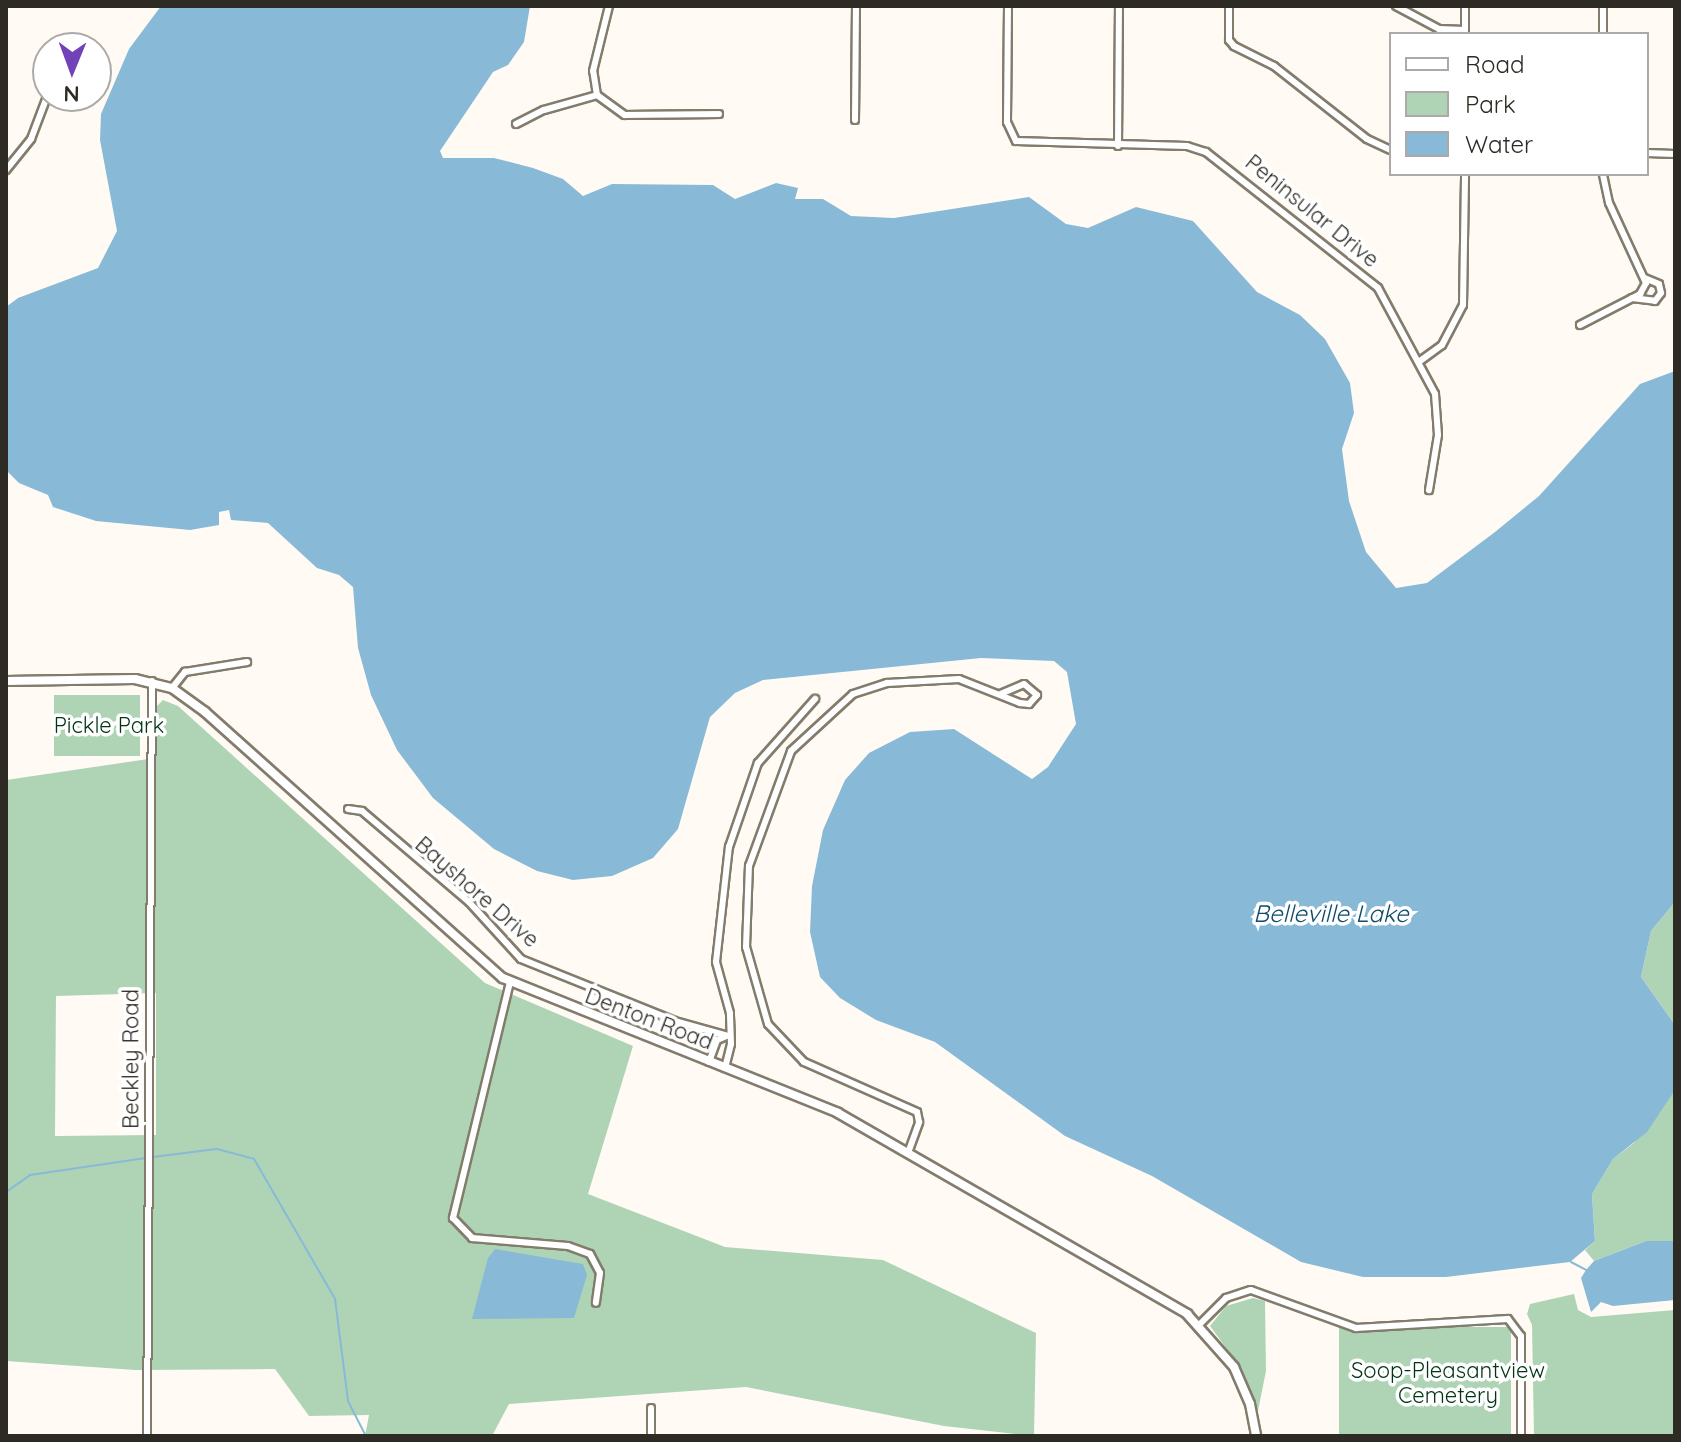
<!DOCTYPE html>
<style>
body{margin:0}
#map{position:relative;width:1681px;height:1442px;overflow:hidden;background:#fffbf4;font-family:Quicksand,sans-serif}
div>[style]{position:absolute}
.green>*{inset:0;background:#afd4b5;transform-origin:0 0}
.water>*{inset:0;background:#88bad7}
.stream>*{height:2px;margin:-1px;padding:0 1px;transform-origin:1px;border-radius:1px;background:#88bad7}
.roads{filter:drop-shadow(2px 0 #837c6c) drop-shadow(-2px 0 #837c6c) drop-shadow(0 2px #837c6c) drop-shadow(0 -2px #837c6c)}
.minor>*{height:6px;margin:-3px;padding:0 3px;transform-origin:3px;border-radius:3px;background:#fff}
.tertiary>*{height:8px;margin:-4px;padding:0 4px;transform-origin:4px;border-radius:4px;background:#fff}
span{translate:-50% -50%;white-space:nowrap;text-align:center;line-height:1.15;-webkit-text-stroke:7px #fff;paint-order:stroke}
.street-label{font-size:22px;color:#2e2b24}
.park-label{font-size:22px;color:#033514}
.water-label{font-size:24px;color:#0d4c6a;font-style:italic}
.frame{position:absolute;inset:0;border:8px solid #2e2b24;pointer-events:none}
.legend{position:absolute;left:1389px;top:32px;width:260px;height:144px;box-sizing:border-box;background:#fff;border:2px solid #abaaa7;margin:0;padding:10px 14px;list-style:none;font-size:24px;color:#2e2b24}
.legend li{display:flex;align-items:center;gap:16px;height:40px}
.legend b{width:40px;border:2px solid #abaaa7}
.north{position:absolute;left:32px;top:32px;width:80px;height:80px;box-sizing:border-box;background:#fff;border:2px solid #abaaa7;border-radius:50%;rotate:181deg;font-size:22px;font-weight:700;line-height:32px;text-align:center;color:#2e2b24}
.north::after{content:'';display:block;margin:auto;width:28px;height:36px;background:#7242b9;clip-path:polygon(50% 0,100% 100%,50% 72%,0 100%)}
</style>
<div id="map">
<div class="green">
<i style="left:140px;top:695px;width:61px;height:86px;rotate:90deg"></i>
<i style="clip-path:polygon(evenodd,163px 700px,178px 706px,485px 983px,633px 1046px,588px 1194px,725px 1247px,883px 1260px,1036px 1333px,1034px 1436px,944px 1426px,746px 1387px,509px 1404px,492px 1436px,365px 1436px,369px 1415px,309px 1416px,275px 1369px,135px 1370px,6px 1361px,6px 780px,155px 758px,157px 706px,163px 700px,156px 993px,156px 1135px,55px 1136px,56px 996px,156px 993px)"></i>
<i style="clip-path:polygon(1675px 902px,1675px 1025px,1641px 977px,1651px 931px)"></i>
<i style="clip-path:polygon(1675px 1090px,1675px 1241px,1646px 1241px,1594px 1261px,1585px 1250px,1595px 1241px,1592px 1194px,1613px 1159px,1634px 1143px)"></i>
<i style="clip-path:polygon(1574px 1294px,1578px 1310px,1591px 1317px,1675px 1310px,1675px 1436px,1534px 1436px,1532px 1325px,1527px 1314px,1530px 1304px)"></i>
<i style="clip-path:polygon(1253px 1298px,1265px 1301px,1266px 1371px,1258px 1411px,1240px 1367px,1210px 1326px,1226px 1306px)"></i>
<i style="left:1511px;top:1327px;width:109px;height:172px;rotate:90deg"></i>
</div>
<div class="water">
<i style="clip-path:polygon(161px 6px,530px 6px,524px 42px,508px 65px,493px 72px,440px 151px,443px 158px,494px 158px,533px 168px,563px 179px,583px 196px,612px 184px,713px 185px,735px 199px,776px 183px,798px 188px,795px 199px,823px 199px,851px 216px,894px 218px,1029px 197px,1066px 224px,1088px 228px,1136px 207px,1193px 221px,1257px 292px,1300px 315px,1325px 339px,1350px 383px,1354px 413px,1342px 449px,1349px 501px,1366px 552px,1396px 588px,1427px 583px,1495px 532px,1539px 496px,1640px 384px,1675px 371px,1675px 902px,1651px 931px,1641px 977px,1675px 1025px,1675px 1090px,1647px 1132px,1613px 1159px,1592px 1194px,1595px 1241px,1570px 1262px,1446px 1277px,1363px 1277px,1301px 1262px,1152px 1176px,1065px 1136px,935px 1042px,876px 1020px,840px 998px,820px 977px,810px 932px,812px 886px,823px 830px,845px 780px,869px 753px,910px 732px,954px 729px,1032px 779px,1048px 767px,1076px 724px,1067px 672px,1054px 661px,981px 658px,763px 680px,735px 693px,710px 717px,678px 829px,653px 858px,612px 876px,573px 880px,537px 871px,494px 849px,433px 798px,397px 750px,371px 695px,358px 648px,353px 587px,339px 575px,317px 568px,268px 523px,231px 520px,229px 510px,219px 512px,219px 525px,190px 530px,96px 521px,53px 507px,48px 495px,19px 483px,6px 470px,6px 307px,18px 298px,98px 268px,117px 231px,100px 140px,101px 114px,129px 49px)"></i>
<i style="clip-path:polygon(1646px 1241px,1675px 1241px,1675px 1300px,1613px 1306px,1601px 1302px,1591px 1312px,1581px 1278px,1586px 1270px,1594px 1261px)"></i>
<i style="clip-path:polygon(495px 1249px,583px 1264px,587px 1275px,574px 1318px,472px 1319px,488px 1258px)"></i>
</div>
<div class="stream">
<i style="left:153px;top:1157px;width:64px;rotate:-7.1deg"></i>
<i style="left:217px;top:1149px;width:38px;rotate:15deg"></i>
<i style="left:254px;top:1159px;width:162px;rotate:59.9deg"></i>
<i style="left:335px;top:1299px;width:103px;rotate:82.7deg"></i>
<i style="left:348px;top:1401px;width:39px;rotate:63deg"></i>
<i style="left:6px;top:1192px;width:29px;rotate:-35deg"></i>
<i style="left:30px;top:1175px;width:117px;rotate:-8.3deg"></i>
<i style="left:1571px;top:1262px;width:17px;rotate:28deg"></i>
</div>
<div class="roads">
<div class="minor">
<i style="left:1008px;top:6px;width:116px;rotate:90.5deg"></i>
<i style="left:1007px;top:122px;width:21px;rotate:65deg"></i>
<i style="left:1016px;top:141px;width:171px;rotate:1.7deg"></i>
<i style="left:1187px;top:146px;width:20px;rotate:18deg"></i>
<i style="left:1206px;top:152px;width:219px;rotate:38.3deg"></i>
<i style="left:1378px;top:288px;width:120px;rotate:61.7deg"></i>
<i style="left:1435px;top:394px;width:41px;rotate:85.8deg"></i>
<i style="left:1438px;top:435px;width:56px;rotate:99.3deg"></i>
<i style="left:1229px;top:6px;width:34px;rotate:90deg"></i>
<i style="left:1229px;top:40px;width:8px;rotate:50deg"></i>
<i style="left:1234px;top:46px;width:45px;rotate:26.6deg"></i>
<i style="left:1274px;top:66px;width:118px;rotate:38.1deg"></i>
<i style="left:1367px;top:139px;width:26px;rotate:25deg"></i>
<i style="left:1396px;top:6px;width:49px;rotate:28.1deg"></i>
<i style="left:1439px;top:29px;width:26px;rotate:2deg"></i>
<i style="left:1465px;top:6px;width:24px;rotate:90deg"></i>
<i style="left:1603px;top:34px;width:28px;rotate:-90deg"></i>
<i style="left:597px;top:95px;width:24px;rotate:-99deg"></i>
<i style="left:593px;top:71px;width:67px;rotate:-76.2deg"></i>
<i style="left:855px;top:120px;width:114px;rotate:-89.5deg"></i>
<i style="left:516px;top:124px;width:31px;rotate:-27deg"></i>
<i style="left:544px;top:110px;width:55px;rotate:-15.8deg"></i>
<i style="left:597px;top:95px;width:34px;rotate:36deg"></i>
<i style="left:625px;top:115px;width:94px;rotate:-0.6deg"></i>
<i style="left:1118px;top:146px;width:140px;rotate:-89.6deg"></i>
<i style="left:1647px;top:153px;width:28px;rotate:2deg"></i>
<i style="left:6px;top:170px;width:40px;rotate:-51deg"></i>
<i style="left:31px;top:139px;width:48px;rotate:-69.3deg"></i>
<i style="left:1632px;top:298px;width:23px;rotate:7deg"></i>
<i style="left:1655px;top:301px;width:10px;rotate:-53deg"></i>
<i style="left:1661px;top:293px;width:9px;rotate:-103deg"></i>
<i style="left:1659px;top:284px;width:15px;rotate:-157deg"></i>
<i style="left:1580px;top:325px;width:68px;rotate:-27.3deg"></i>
<i style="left:1640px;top:294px;width:13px;rotate:-61deg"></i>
<i style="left:1646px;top:283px;width:88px;rotate:-114.8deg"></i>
<i style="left:1609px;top:203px;width:30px;rotate:-102deg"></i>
<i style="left:1420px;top:361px;width:27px;rotate:-36deg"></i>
<i style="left:1442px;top:345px;width:45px;rotate:-62.3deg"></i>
<i style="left:1463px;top:305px;width:131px;rotate:-89.1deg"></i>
<i style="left:172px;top:688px;width:21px;rotate:-51deg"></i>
<i style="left:185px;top:672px;width:63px;rotate:-9.2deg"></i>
<i style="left:348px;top:809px;width:14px;rotate:8deg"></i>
<i style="left:362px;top:811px;width:140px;rotate:40.4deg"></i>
<i style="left:469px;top:902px;width:77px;rotate:47.6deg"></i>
<i style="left:521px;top:959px;width:169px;rotate:21.9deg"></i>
<i style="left:678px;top:1022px;width:52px;rotate:15.6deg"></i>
<i style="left:510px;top:982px;width:243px;rotate:103.6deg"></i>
<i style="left:453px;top:1218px;width:28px;rotate:46deg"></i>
<i style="left:472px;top:1238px;width:96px;rotate:4.8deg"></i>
<i style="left:568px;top:1246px;width:23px;rotate:20deg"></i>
<i style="left:590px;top:1254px;width:21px;rotate:62deg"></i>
<i style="left:600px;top:1273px;width:30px;rotate:98deg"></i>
<i style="left:709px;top:1062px;width:23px;rotate:-70deg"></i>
<i style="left:717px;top:1040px;width:8px;rotate:-23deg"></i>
<i style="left:725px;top:1068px;width:25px;rotate:-76deg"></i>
<i style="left:731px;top:1044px;width:31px;rotate:-92deg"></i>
<i style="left:730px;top:1013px;width:53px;rotate:-105.4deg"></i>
<i style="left:716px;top:962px;width:116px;rotate:-83.6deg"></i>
<i style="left:729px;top:847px;width:89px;rotate:-71deg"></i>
<i style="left:758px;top:763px;width:86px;rotate:-48.3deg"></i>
<i style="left:908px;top:1153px;width:33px;rotate:-70deg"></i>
<i style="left:919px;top:1122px;width:10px;rotate:-101deg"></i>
<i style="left:917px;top:1112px;width:124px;rotate:-156.1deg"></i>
<i style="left:804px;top:1062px;width:52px;rotate:-133.5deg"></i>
<i style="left:768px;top:1024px;width:80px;rotate:-105.9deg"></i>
<i style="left:746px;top:947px;width:81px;rotate:-87.9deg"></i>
<i style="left:749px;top:866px;width:122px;rotate:-69.9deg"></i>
<i style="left:791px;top:751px;width:84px;rotate:-42.6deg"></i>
<i style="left:853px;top:694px;width:36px;rotate:-18deg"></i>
<i style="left:887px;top:683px;width:72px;rotate:-3.2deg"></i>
<i style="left:959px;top:679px;width:66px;rotate:21.5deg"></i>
<i style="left:1020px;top:703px;width:9px;rotate:6deg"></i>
<i style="left:1029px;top:704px;width:12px;rotate:-48deg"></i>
<i style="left:1037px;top:695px;width:17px;rotate:-140deg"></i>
<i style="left:1024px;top:684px;width:25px;rotate:157deg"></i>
<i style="left:1200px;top:1324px;width:37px;rotate:-45deg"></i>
<i style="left:1226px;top:1298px;width:26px;rotate:-18deg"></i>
<i style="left:1251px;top:1290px;width:112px;rotate:19.9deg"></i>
<i style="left:1356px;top:1328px;width:152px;rotate:-3.4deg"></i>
<i style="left:1508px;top:1319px;width:21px;rotate:53deg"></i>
<i style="left:1521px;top:1336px;width:100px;rotate:90deg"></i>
<i style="left:147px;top:1436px;width:755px;rotate:-89.62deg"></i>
<i style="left:651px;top:1436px;width:28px;rotate:-90deg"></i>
</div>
<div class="tertiary">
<i style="left:6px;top:681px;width:129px;rotate:-0.9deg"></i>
<i style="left:135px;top:679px;width:38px;rotate:14deg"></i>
<i style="left:172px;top:688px;width:41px;rotate:36deg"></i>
<i style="left:205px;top:712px;width:399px;rotate:41.8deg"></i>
<i style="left:503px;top:978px;width:361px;rotate:21.9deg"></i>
<i style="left:838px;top:1113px;width:403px;rotate:29.9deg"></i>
<i style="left:1187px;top:1314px;width:71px;rotate:48.4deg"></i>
<i style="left:1234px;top:1367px;width:40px;rotate:66.6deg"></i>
<i style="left:1250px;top:1404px;width:33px;rotate:79deg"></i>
</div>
</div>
<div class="street-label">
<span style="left:1312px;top:211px;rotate:39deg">Peninsular Drive</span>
<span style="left:477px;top:892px;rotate:41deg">Bayshore Drive</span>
<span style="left:649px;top:1019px;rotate:21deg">Denton Road</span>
<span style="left:131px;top:1059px;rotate:-90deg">Beckley Road</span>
</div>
<div class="park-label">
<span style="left:109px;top:726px">Pickle Park</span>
<span style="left:1448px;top:1383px">Soop-Pleasantview<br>Cemetery</span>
</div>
<div class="water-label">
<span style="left:1331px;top:914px">Belleville Lake</span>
</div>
<div class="frame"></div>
<ul class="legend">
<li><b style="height:10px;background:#fff"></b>Road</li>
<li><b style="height:22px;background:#afd4b5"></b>Park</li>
<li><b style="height:22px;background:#88bad7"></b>Water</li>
</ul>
<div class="north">N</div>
</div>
